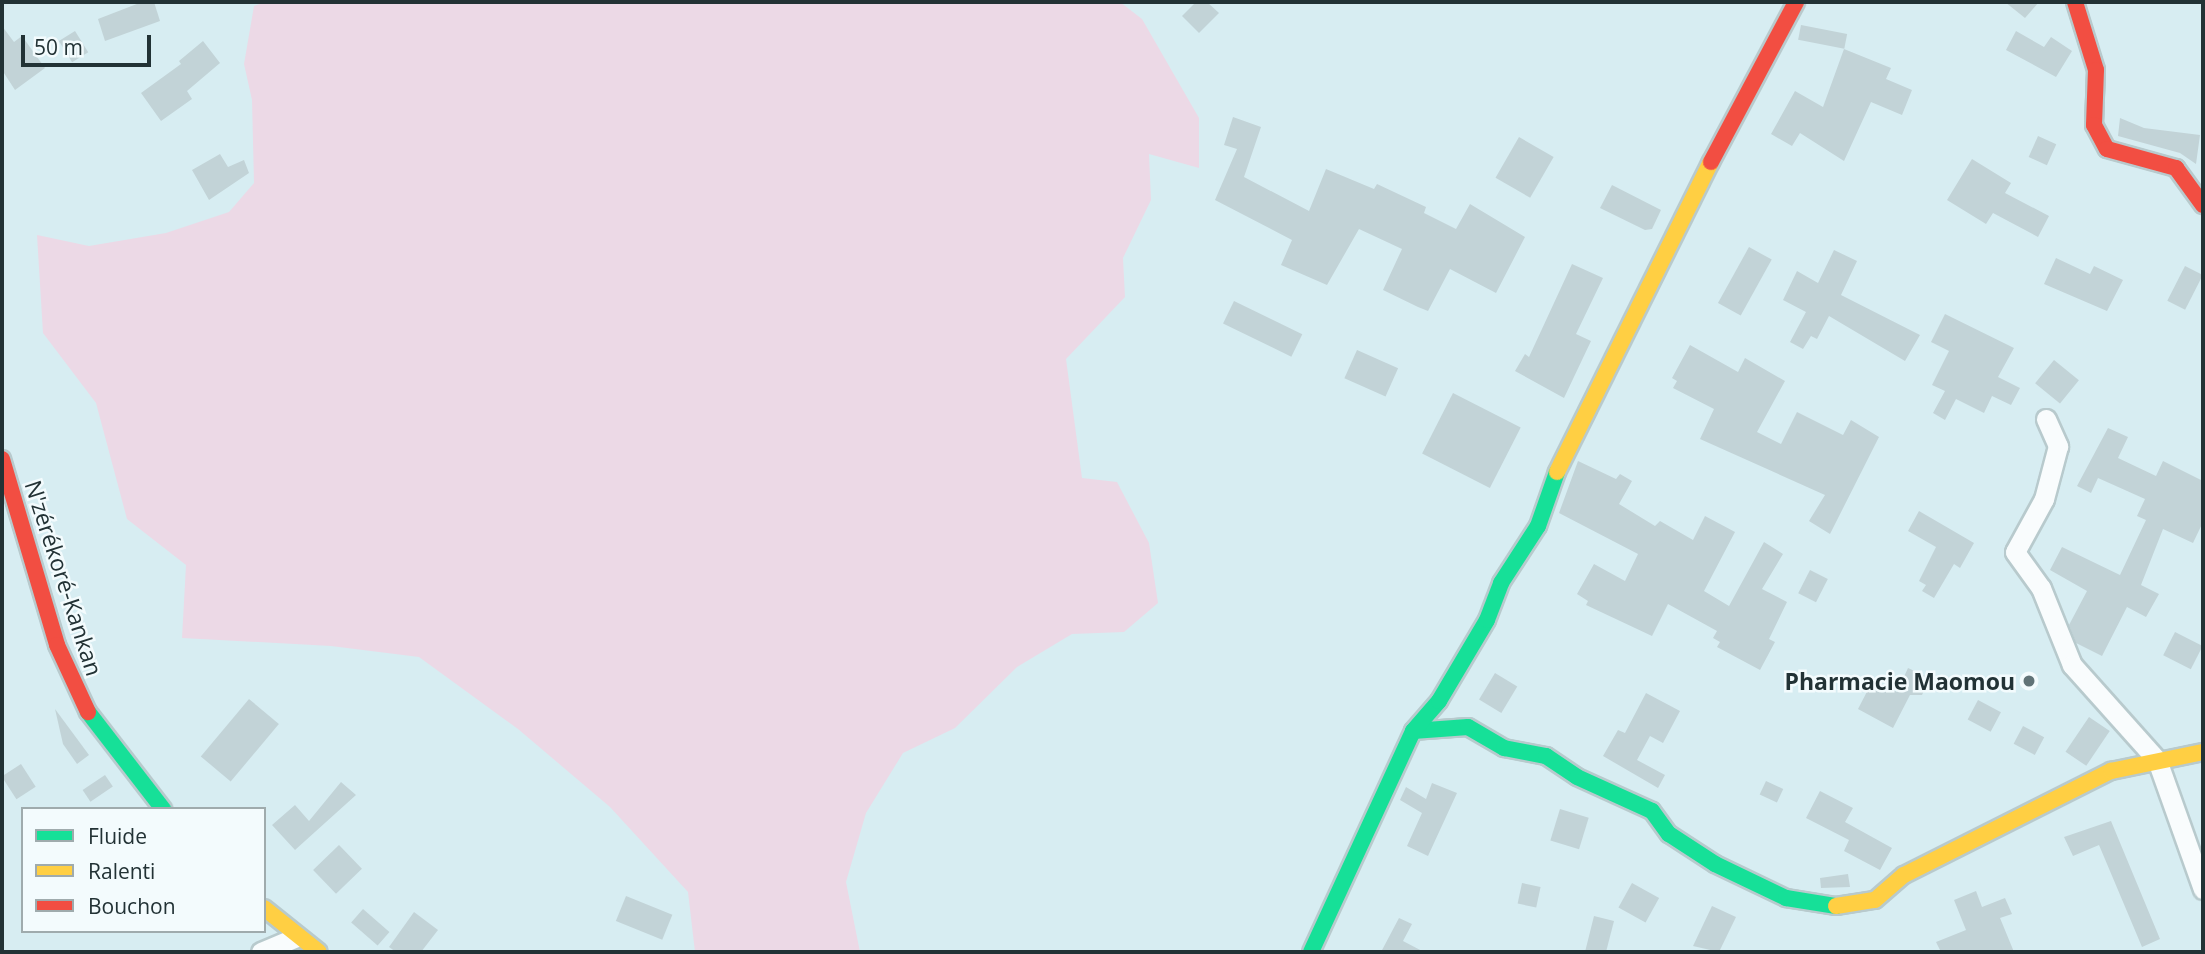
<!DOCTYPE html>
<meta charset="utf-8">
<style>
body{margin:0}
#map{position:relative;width:2205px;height:954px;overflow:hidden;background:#d7edf2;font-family:"Open Sans",sans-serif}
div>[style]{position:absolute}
.green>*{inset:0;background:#ecd9e6}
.building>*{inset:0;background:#c2d3d7;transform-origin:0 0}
.roads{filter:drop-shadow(2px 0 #b8cacd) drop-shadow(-2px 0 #b8cacd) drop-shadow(0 2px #b8cacd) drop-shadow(0 -2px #b8cacd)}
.street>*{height:19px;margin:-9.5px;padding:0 9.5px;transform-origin:9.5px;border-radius:9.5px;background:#f9fcfd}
.fast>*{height:16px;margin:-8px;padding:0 8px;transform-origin:8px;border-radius:8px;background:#16e098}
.slow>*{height:16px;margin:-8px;padding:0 8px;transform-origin:8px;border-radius:8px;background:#ffcf43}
.jam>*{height:16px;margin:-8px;padding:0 8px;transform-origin:8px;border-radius:8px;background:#f24e42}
.dots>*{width:19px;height:19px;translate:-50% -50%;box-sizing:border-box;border:4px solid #f3fbfd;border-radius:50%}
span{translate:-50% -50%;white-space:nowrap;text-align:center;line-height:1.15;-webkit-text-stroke:5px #f3fbfd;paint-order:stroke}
.street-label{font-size:23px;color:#223235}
.poi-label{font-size:23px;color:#223235;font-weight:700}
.right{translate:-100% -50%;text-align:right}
.frame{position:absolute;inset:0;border:4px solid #223235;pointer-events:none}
.legend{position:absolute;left:21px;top:807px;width:245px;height:126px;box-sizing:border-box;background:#f3fbfd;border:2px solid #9fabad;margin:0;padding:9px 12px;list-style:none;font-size:21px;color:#223235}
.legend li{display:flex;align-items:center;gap:14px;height:35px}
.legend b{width:35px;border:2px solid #9fabad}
.scale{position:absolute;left:21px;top:35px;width:130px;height:32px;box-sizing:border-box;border:4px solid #223235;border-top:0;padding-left:9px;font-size:21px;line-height:24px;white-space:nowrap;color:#223235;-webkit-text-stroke:5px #f3fbfd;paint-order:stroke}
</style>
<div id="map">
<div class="green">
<i style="clip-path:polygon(265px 2px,1120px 2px,1142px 19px,1199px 118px,1199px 168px,1149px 154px,1151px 200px,1123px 258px,1125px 297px,1066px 359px,1082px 478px,1117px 482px,1149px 543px,1158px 603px,1124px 632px,1072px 634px,1017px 667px,955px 728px,903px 753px,866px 813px,846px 882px,860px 952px,695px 952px,688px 892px,610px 807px,518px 729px,419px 657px,331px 646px,182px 638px,186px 565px,127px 519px,96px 403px,43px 333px,37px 235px,89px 246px,166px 233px,229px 212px,254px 183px,252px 100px,244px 64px,254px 6px)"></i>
</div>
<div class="building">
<i style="clip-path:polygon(142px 2px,154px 2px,160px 21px,105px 41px,98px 19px)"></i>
<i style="clip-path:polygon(1196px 2px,1207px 2px,1219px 13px,1199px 33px,1182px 16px)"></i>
<i style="clip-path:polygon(2005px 2px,2039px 2px,2025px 18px)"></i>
<i style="left:1801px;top:25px;width:47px;height:15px;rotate:11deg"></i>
<i style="clip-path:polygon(2px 26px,14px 42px,22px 36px,45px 68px,15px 90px,2px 70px)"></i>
<i style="left:75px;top:31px;width:25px;height:19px;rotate:58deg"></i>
<i style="clip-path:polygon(2016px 31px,2044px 47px,2051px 37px,2072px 51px,2056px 77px,2006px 50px)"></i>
<i style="clip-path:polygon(203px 41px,220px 63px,187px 91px,192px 99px,161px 121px,141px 93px,181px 64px,179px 61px)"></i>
<i style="clip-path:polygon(1844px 49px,1891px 68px,1886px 79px,1912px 90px,1902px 115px,1871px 102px,1844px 161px,1800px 133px,1792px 146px,1771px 134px,1795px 91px,1823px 107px)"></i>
<i style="clip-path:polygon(1233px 117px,1261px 127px,1244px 177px,1309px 211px,1326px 169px,1374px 189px,1377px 184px,1426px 207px,1424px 213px,1456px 229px,1470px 204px,1525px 237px,1496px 293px,1450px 269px,1428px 311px,1418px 307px,1383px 290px,1402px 249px,1359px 229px,1327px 285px,1281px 265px,1292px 240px,1215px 200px,1237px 149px,1224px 145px)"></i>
<i style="clip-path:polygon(2120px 118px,2144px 128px,2200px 135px,2196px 164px,2180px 153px,2118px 136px)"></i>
<i style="left:2038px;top:136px;width:20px;height:23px;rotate:24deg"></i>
<i style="left:1519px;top:137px;width:40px;height:47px;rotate:30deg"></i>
<i style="clip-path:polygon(220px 154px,228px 167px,244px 160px,249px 173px,209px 200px,192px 170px)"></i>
<i style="clip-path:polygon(1972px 159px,2011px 183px,2005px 193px,2049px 216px,2038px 237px,1993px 213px,1986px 224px,1947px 200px)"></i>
<i style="clip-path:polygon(1612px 185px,1661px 210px,1652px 229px,1645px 230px,1600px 208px)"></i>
<i style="left:1749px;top:247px;width:26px;height:64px;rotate:29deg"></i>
<i style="clip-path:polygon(1834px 250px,1857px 261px,1841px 295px,1920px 335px,1905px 361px,1829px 316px,1817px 339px,1811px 336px,1803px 349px,1790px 342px,1806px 312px,1783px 300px,1797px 271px,1818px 283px)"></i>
<i style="clip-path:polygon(2056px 258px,2090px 274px,2094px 266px,2123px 280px,2107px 311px,2044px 284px)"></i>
<i style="clip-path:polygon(1572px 264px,1603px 278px,1576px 334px,1591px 341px,1564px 398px,1515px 371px,1525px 354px,1529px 357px)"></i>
<i style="left:2185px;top:266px;width:20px;height:39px;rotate:27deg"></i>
<i style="left:1234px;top:301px;width:76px;height:25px;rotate:26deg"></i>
<i style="clip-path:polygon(1945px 314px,2014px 348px,1998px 377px,2020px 388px,2011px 405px,1992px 396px,1984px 413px,1956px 399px,1945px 420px,1933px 413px,1945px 391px,1932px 385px,1949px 351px,1931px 342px)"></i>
<i style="clip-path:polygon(1690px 345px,1738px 372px,1745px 358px,1785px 381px,1757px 432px,1781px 444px,1797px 412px,1843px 435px,1851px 420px,1879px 437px,1830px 534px,1809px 521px,1825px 495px,1700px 439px,1714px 409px,1673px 388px,1677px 381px,1672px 378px)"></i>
<i style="left:1357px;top:350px;width:45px;height:31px;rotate:24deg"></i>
<i style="left:2054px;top:360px;width:32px;height:30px;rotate:39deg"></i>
<i style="left:1453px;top:393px;width:76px;height:68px;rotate:27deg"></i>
<i style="clip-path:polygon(2108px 428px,2128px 437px,2118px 458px,2156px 476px,2163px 461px,2203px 481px,2203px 522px,2193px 543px,2163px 529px,2141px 585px,2159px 594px,2146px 617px,2127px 607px,2102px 656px,2076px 643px,2069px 625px,2087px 591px,2050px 570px,2062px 547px,2120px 575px,2146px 520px,2137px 516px,2145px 499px,2098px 478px,2091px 493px,2077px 486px)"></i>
<i style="clip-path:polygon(1578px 461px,1616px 479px,1620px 474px,1632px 481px,1619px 504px,1655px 526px,1660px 521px,1693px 540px,1705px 516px,1735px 532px,1704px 591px,1729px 606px,1764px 542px,1783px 554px,1762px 589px,1787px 602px,1769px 639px,1775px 642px,1760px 670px,1717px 647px,1720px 642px,1713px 638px,1717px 631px,1668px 604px,1652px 636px,1586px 605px,1588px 601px,1577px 594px,1594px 564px,1625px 581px,1638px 554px,1559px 513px)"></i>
<i style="clip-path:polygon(1919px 511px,1974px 543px,1960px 568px,1954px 564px,1934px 598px,1922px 591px,1926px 585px,1919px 581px,1936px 547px,1908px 531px)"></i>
<i style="left:1810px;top:570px;width:20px;height:26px;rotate:27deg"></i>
<i style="left:2175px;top:632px;width:31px;height:26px;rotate:27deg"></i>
<i style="clip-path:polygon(1908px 668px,1930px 678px,1922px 695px,1910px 695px,1893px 728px,1858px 709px,1873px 680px,1897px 692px)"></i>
<i style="left:1495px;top:673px;width:26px;height:31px;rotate:31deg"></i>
<i style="clip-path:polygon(1646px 693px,1680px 711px,1663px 743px,1650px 736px,1637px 760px,1665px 775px,1658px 788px,1603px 756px,1618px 730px,1625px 733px)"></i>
<i style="left:249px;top:699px;width:39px;height:75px;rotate:40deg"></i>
<i style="left:1978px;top:700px;width:26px;height:22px;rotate:28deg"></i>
<i style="clip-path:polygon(55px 709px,89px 755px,77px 764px,63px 744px)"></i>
<i style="left:2089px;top:717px;width:25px;height:42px;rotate:34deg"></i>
<i style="left:2023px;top:726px;width:24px;height:20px;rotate:28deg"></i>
<i style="left:21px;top:764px;width:27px;height:23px;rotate:57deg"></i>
<i style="left:105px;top:775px;width:14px;height:27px;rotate:56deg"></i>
<i style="left:1766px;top:781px;width:19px;height:15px;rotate:25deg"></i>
<i style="clip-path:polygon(341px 782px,356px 795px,295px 850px,272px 825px,295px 805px,309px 821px)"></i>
<i style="clip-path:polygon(1432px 783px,1457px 793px,1428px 856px,1407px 846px,1422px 813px,1400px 800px,1406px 787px,1426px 799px)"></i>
<i style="clip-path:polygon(1820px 791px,1853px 808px,1845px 822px,1892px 848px,1880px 870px,1844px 851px,1849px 840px,1806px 818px)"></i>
<i style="left:1560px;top:809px;width:30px;height:33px;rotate:17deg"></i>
<i style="clip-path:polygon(2111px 821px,2160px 939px,2142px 947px,2099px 845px,2073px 856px,2064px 837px)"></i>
<i style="left:339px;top:845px;width:33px;height:36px;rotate:46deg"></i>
<i style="clip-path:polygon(1848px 874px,1850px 887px,1821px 888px,1820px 878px)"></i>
<i style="left:1522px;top:883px;width:19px;height:21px;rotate:12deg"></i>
<i style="left:1632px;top:883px;width:31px;height:28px;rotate:29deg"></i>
<i style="clip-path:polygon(1976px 891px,1982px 907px,2005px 898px,2012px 914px,2000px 918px,2014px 952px,1941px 952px,1936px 942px,1966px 930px,1954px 900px)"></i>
<i style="left:626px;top:896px;width:50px;height:27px;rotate:22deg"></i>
<i style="clip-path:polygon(1712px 906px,1736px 917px,1719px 952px,1693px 946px)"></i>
<i style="left:363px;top:909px;width:35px;height:18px;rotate:41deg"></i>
<i style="clip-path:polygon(414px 912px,438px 930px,421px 952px,396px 952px,389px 947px)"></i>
<i style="clip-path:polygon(1594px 916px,1614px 921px,1606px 952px,1585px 952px)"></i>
<i style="clip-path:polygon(1399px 918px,1412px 924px,1403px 941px,1424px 952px,1381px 952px)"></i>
</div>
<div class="roads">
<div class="street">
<i style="left:2046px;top:419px;width:30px;rotate:66deg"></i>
<i style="left:2058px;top:446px;width:55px;rotate:104.8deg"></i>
<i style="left:2044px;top:499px;width:60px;rotate:118.7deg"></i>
<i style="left:2015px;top:552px;width:44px;rotate:54.2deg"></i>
<i style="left:2041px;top:588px;width:83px;rotate:68.1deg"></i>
<i style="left:2072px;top:665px;width:127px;rotate:48.2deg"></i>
<i style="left:2157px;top:760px;width:137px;rotate:70.4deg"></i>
<i style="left:261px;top:952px;width:38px;rotate:-23deg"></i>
</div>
<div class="fast">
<i style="left:88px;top:712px;width:123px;rotate:52.3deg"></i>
<i style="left:1413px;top:731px;width:55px;rotate:-4.2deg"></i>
<i style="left:1468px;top:727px;width:42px;rotate:30.3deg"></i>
<i style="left:1504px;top:748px;width:43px;rotate:10.8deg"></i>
<i style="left:1546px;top:756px;width:37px;rotate:34deg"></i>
<i style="left:1577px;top:777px;width:82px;rotate:24.4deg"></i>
<i style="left:1652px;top:811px;width:29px;rotate:54deg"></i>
<i style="left:1669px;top:834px;width:55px;rotate:33.1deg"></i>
<i style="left:1715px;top:864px;width:79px;rotate:25.6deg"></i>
<i style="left:1786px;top:898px;width:51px;rotate:9.1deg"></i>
<i style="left:1311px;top:952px;width:243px;rotate:-65.2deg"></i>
<i style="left:1413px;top:731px;width:40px;rotate:-49deg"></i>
<i style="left:1439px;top:701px;width:94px;rotate:-59.3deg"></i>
<i style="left:1487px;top:620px;width:40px;rotate:-69deg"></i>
<i style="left:1501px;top:583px;width:68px;rotate:-57deg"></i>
<i style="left:1538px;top:526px;width:57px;rotate:-70.6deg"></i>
</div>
<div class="slow">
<i style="left:1557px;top:472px;width:346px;rotate:-63.6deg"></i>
<i style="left:1836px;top:906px;width:39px;rotate:-9deg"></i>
<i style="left:1875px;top:900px;width:38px;rotate:-41deg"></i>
<i style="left:1904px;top:875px;width:232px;rotate:-26.7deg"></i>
<i style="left:2111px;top:771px;width:94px;rotate:-11.7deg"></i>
<i style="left:264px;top:908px;width:70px;rotate:38.7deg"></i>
</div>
<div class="jam">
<i style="left:2075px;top:2px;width:71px;rotate:72.8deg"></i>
<i style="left:2096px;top:70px;width:55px;rotate:92.1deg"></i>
<i style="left:2094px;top:125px;width:27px;rotate:62deg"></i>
<i style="left:2107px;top:149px;width:72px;rotate:15.4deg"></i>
<i style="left:2176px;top:168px;width:46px;rotate:53.9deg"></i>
<i style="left:1711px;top:162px;width:181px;rotate:-62deg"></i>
<i style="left:2px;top:459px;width:194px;rotate:73.5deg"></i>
<i style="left:57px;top:645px;width:74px;rotate:65.2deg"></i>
</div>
</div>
<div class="dots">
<i style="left:2029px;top:681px;background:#617377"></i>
</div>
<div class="street-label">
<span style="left:64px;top:578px;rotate:72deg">N'zérékoré-Kankan</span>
</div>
<div class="poi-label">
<span class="right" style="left:2015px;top:681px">Pharmacie Maomou</span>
</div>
<div class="frame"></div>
<ul class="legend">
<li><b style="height:9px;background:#16e098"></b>Fluide</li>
<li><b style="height:9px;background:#ffcf43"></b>Ralenti</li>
<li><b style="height:9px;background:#f24e42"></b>Bouchon</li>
</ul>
<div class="scale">50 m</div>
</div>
